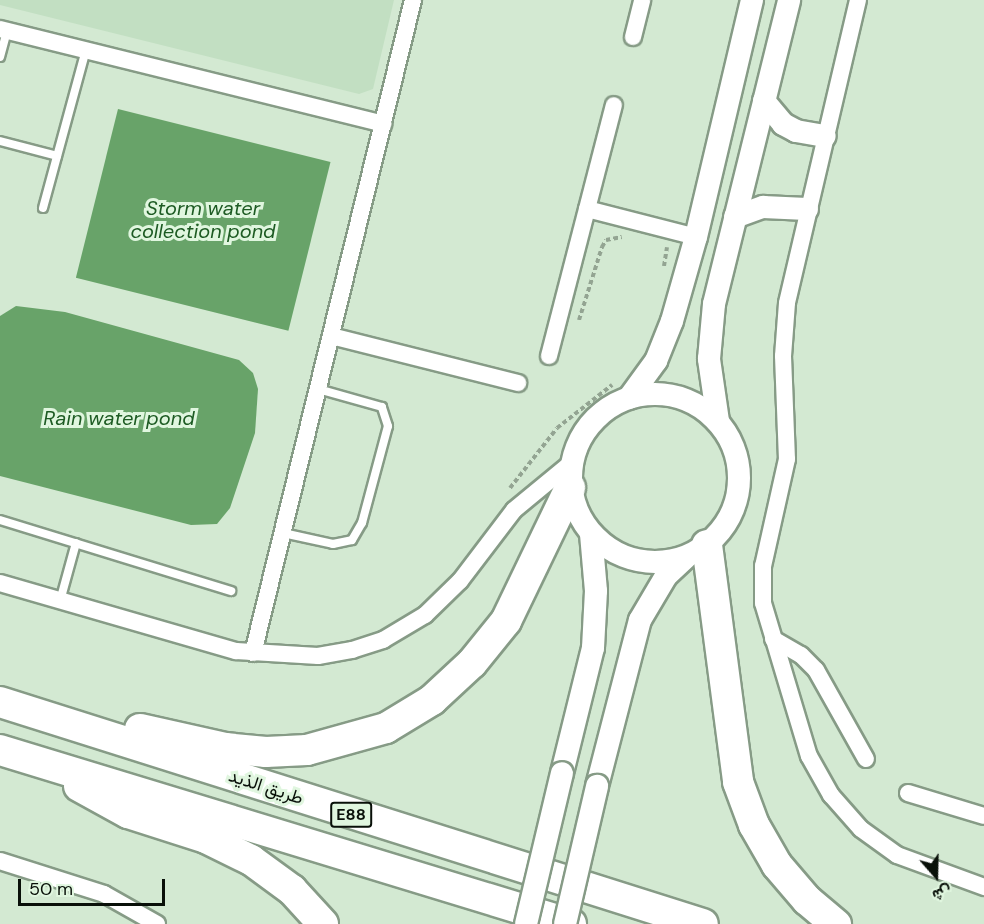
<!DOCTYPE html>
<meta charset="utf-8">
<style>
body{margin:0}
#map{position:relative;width:984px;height:924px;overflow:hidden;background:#d3e9d2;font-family:"DM Sans",Vazirmatn,sans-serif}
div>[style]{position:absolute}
.built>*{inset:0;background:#c2dfc2}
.water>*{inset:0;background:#68a369;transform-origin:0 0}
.path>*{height:4px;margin-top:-2px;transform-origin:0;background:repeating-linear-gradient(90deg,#93a492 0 4.5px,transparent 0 7.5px)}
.roads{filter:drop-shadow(2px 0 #869b86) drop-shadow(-2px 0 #869b86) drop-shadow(0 2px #869b86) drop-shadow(0 -2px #869b86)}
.service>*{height:8px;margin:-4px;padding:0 4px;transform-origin:4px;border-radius:4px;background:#fff}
.minor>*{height:16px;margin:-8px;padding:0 8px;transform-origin:8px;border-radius:8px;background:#fff}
.secondary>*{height:22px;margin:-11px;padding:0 11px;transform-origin:11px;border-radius:11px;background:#fff}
.secondary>.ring{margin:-11px;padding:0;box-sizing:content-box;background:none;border:22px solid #fff;border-radius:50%}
.motorway>*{height:30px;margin:-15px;padding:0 15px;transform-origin:15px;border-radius:15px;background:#fff}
.bridges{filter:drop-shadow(2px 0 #869b86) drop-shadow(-2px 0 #869b86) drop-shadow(0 2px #869b86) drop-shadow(0 -2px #869b86)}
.secondary-bridge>*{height:22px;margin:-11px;padding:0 11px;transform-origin:11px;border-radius:11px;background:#fff}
span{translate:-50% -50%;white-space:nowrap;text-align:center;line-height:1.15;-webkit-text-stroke:6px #e0f6df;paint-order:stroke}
.shield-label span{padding:2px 4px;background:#e0f6df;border:2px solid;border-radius:4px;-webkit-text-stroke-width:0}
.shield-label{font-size:16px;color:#091009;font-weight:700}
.street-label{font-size:18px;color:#091009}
.water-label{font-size:20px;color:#1d5b23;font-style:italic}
.north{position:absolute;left:906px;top:846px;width:60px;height:60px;-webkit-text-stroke:4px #e0f6df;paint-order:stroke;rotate:160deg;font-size:16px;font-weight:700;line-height:24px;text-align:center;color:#091009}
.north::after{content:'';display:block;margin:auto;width:21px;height:27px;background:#091009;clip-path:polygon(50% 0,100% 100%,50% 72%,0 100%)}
.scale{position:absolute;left:18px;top:879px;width:147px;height:27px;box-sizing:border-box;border:3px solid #091009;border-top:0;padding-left:8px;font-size:18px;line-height:21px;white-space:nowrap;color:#091009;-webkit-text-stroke:4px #e0f6df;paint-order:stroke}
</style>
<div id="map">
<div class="built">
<i style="clip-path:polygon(0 0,394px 0,373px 89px,359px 94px,0 5px)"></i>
</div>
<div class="water">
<i style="left:118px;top:109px;width:219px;height:174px;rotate:14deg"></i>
<i style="clip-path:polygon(16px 306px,65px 312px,239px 360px,253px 373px,258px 389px,255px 433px,230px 508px,217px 524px,191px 525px,0 476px,0 316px)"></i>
</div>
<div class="path">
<i style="left:664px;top:266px;width:19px;rotate:-81deg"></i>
<i style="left:579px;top:320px;width:77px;rotate:-72.5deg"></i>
<i style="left:602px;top:247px;width:8px;rotate:-60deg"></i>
<i style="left:606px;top:240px;width:16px;rotate:-11deg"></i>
<i style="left:510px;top:488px;width:76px;rotate:-51.9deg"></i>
<i style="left:557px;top:428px;width:70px;rotate:-38deg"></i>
</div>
<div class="roads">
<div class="service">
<i style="left:0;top:57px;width:28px;rotate:-75deg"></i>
<i style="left:0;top:141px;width:59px;rotate:14.7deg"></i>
<i style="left:43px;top:208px;width:164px;rotate:-74.8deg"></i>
<i style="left:0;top:520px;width:242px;rotate:17.1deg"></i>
<i style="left:283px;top:533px;width:51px;rotate:12.4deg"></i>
<i style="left:333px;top:544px;width:19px;rotate:-12deg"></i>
<i style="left:352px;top:540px;width:20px;rotate:-60deg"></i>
<i style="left:362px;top:523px;width:100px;rotate:-75deg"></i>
<i style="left:388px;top:426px;width:20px;rotate:-108deg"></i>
<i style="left:382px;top:407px;width:66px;rotate:-164.3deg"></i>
<i style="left:60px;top:601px;width:60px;rotate:-74.6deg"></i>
</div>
<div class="minor">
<i style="left:858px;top:0;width:311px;rotate:103.2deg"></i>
<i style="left:787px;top:303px;width:53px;rotate:94.3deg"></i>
<i style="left:783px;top:356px;width:103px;rotate:87.8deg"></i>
<i style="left:787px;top:459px;width:110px;rotate:102.6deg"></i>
<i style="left:763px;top:566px;width:37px;rotate:90deg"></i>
<i style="left:763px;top:603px;width:160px;rotate:73.3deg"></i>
<i style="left:809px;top:756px;width:45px;rotate:60.6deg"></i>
<i style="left:831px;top:795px;width:45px;rotate:48.6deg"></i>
<i style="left:861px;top:829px;width:44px;rotate:35.8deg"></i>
<i style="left:897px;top:855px;width:93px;rotate:20.2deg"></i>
<i style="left:0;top:29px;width:395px;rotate:13.9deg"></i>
<i style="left:633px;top:37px;width:38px;rotate:-76deg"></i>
<i style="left:587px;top:209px;width:113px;rotate:14.4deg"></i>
<i style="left:331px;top:336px;width:193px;rotate:14.1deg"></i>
<i style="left:549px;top:356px;width:259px;rotate:-75.5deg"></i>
<i style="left:0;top:583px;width:246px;rotate:16.1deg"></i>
<i style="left:236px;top:651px;width:82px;rotate:3.5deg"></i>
<i style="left:318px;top:656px;width:35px;rotate:-10deg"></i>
<i style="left:352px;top:650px;width:33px;rotate:-18deg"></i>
<i style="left:383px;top:640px;width:49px;rotate:-30.8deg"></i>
<i style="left:425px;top:615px;width:49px;rotate:-44.2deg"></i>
<i style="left:460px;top:581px;width:89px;rotate:-52.7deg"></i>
<i style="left:514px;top:510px;width:74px;rotate:-39.5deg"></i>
<i style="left:773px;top:639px;width:32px;rotate:30deg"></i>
<i style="left:801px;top:655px;width:21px;rotate:45deg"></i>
<i style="left:816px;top:670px;width:102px;rotate:60.7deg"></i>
<i style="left:253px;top:653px;width:672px;rotate:-76.23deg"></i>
<i style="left:908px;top:793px;width:79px;rotate:16.8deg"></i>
<i style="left:0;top:861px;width:109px;rotate:17.6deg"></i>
<i style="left:104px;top:894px;width:61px;rotate:29.5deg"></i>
</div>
<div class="secondary">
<i style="left:764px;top:101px;width:30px;rotate:50deg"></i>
<i style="left:783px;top:124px;width:15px;rotate:28deg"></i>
<i style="left:796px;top:131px;width:29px;rotate:10deg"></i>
<i style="left:735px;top:217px;width:30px;rotate:-20deg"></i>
<i style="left:763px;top:207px;width:44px;rotate:2.6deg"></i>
<i class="ring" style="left:571px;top:394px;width:146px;height:146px"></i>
<i style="left:629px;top:398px;width:46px;rotate:-53.9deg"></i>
<i style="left:656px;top:361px;width:43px;rotate:-68.2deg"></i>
<i style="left:672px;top:321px;width:87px;rotate:-74.1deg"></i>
<i style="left:696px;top:237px;width:244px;rotate:-76.7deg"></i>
<i style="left:718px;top:421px;width:63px;rotate:-98.3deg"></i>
<i style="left:709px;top:359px;width:55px;rotate:-84.8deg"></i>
<i style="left:714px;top:304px;width:313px;rotate:-76.1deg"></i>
<i style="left:562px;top:773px;width:129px;rotate:-76.1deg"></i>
<i style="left:593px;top:648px;width:57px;rotate:-87deg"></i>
<i style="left:596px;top:591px;width:57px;rotate:-95deg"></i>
<i style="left:597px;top:786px;width:171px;rotate:-75.5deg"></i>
<i style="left:640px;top:620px;width:51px;rotate:-59.4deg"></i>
<i style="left:666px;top:576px;width:26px;rotate:-43deg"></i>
</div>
<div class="motorway">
<i style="left:707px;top:545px;width:239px;rotate:82.5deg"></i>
<i style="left:738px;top:782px;width:46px;rotate:69.6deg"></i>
<i style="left:754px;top:825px;width:46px;rotate:60.1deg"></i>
<i style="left:777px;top:865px;width:46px;rotate:49.4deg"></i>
<i style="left:807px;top:900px;width:38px;rotate:40deg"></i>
<i style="left:0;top:702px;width:737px;rotate:17.53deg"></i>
<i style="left:140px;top:729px;width:87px;rotate:12.6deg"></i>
<i style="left:225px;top:748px;width:41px;rotate:5.6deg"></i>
<i style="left:266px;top:752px;width:41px;rotate:-2.8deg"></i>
<i style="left:307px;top:750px;width:82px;rotate:-15.6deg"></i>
<i style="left:386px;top:728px;width:54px;rotate:-31.3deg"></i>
<i style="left:432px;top:700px;width:54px;rotate:-42.8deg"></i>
<i style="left:472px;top:663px;width:54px;rotate:-51deg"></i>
<i style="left:506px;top:621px;width:148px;rotate:-64.3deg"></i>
<i style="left:0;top:750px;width:597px;rotate:16.95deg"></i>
<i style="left:79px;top:786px;width:56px;rotate:28.9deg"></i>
<i style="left:128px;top:813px;width:82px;rotate:17.8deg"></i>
<i style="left:206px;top:838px;width:50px;rotate:26.1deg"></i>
<i style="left:251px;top:860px;width:51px;rotate:36.2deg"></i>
<i style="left:292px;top:890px;width:46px;rotate:47.6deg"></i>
</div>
</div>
<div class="bridges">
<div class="secondary-bridge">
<i style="left:526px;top:924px;width:155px;rotate:-76.6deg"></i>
<i style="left:565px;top:924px;width:142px;rotate:-76.9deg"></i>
</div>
</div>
<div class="shield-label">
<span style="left:351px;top:815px">E88</span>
</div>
<div class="street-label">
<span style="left:266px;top:787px;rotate:18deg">طريق الذيد</span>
</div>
<div class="water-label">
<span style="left:203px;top:220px">Storm water<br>collection pond</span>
<span style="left:119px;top:418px">Rain water pond</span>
</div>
<div class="north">ش</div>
<div class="scale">50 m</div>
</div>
